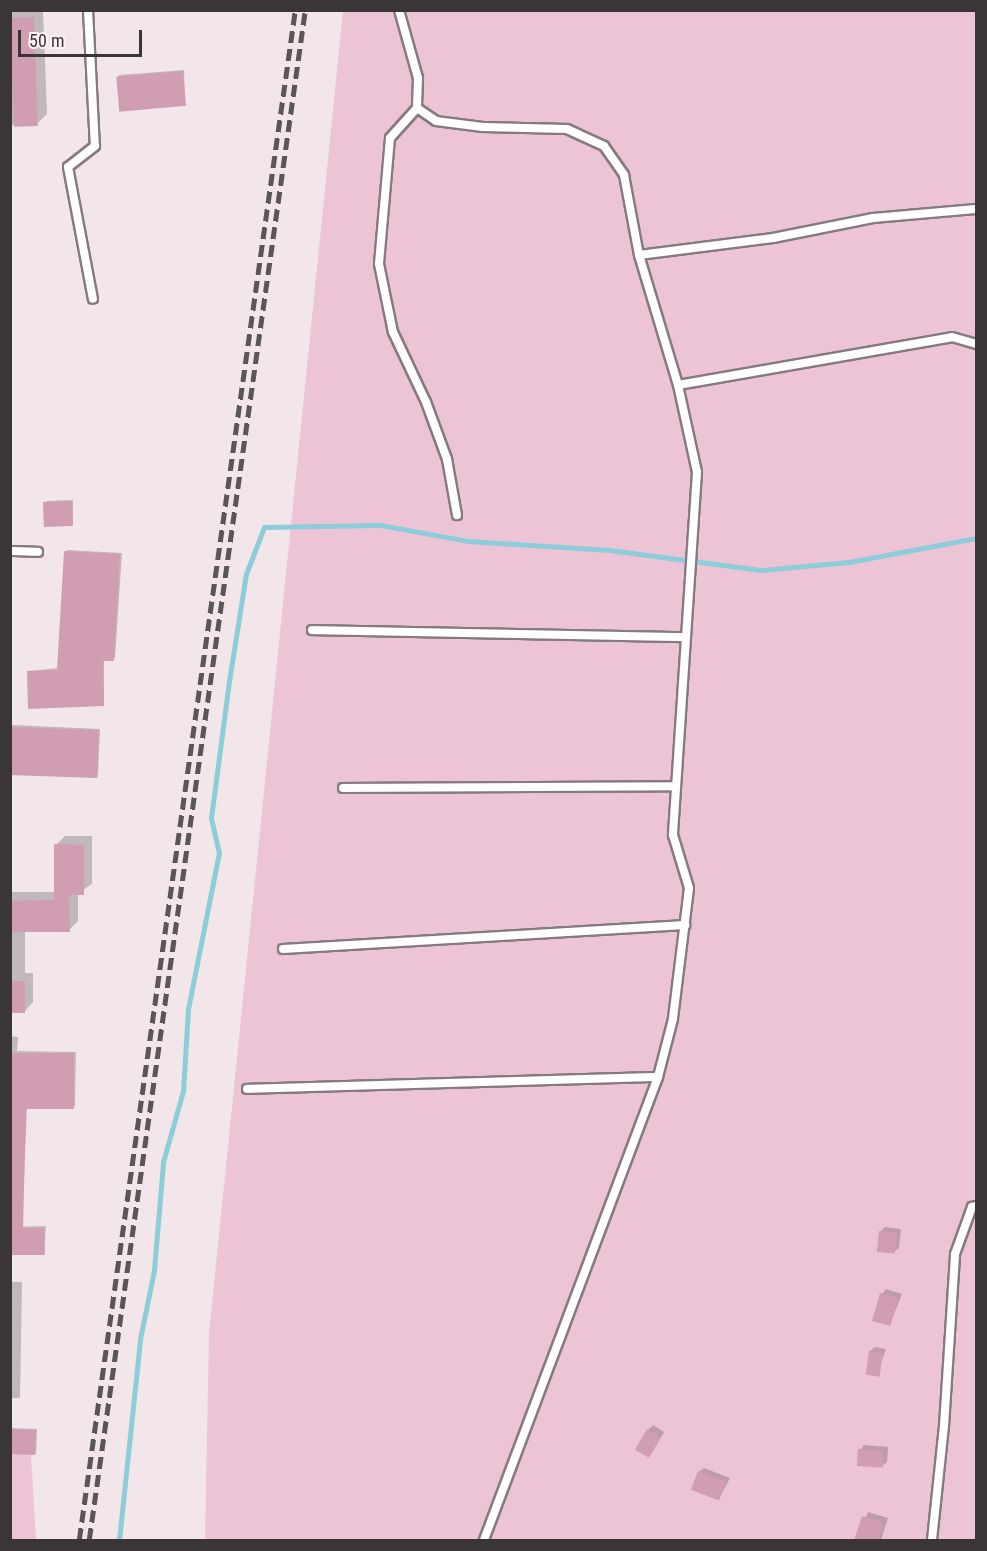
<!DOCTYPE html>
<style>
body{margin:0}
#map{position:relative;width:987px;height:1551px;overflow:hidden;background:#f2e6ea;font-family:"Roboto Condensed",sans-serif}
div>[style]{position:absolute}
.green>*{inset:0;background:#edc4d5}
.shadow>*{inset:0;background:#0003;transform-origin:0 0}
.stream>*{height:5px;margin:-2.5px;padding:0 2.5px;transform-origin:2.5px;border-radius:2.5px;background:#8dcdd9}
.building>*{inset:0;background:#d09db3;transform-origin:0 0}
.roads{filter:drop-shadow(2px 0 #857b7f) drop-shadow(-2px 0 #857b7f) drop-shadow(0 2px #857b7f) drop-shadow(0 -2px #857b7f)}
.service>*{height:8px;margin:-4px;padding:0 4px;transform-origin:4px;border-radius:4px;background:#fff}
.rail>*{height:4.5px;margin-top:-2.25px;transform-origin:0;background:repeating-linear-gradient(90deg,#5a5556 0 12px,transparent 0 18px)}
span{translate:-50% -50%;white-space:nowrap;text-align:center;line-height:1.15;-webkit-text-stroke:4.5px #fff3f8;paint-order:stroke}
.frame{position:absolute;inset:0;border:12px solid #3a3637;pointer-events:none}
.scale{position:absolute;left:18px;top:30px;width:124px;height:27px;box-sizing:border-box;border:3px solid #3a3637;border-top:0;padding-left:8px;font-size:18px;line-height:21px;white-space:nowrap;color:#3a3637;-webkit-text-stroke:4px #fff3f8;paint-order:stroke}
</style>
<div id="map">
<div class="green">
<i style="clip-path:polygon(343px 11px,976px 11px,976px 1540px,205px 1540px,209px 1334px)"></i>
<i style="clip-path:polygon(19px 1429px,30px 1437px,36px 1540px,11px 1540px,10px 1447px)"></i>
</div>
<div class="shadow">
<i style="clip-path:polygon(10px 10px,43px 10px,47px 114px,37px 124px,10px 125px)"></i>
<i style="clip-path:polygon(184px 70px,185px 105px,118px 77px,119px 75px)"></i>
<i style="clip-path:polygon(73px 500px,73px 525px,45px 503px,47px 501px)"></i>
<i style="clip-path:polygon(67px 550px,122px 553px,115px 658px,104px 659px,104px 704px,29px 671px,59px 668px)"></i>
<i style="clip-path:polygon(13px 725px,100px 729px,98px 775px,11px 727px)"></i>
<i style="clip-path:polygon(65px 836px,92px 836px,92px 884px,78px 893px,78px 921px,69px 930px,25px 930px,25px 973px,33px 973px,33px 1002px,25px 1011px,10px 1011px,10px 892px,56px 892px,56px 845px)"></i>
<i style="clip-path:polygon(10px 1036px,18px 1037px,17px 1051px,76px 1052px,75px 1106px,27px 1107px,23px 1203px,10px 1203px)"></i>
<i style="clip-path:polygon(46px 1226px,44px 1254px,10px 1227px)"></i>
<i style="clip-path:polygon(885px 1227px,901px 1229px,899px 1248px,894px 1252px,881px 1231px)"></i>
<i style="clip-path:polygon(10px 1282px,22px 1282px,20px 1398px,10px 1398px)"></i>
<i style="clip-path:polygon(886px 1289px,902px 1294px,890px 1324px,882px 1294px)"></i>
<i style="clip-path:polygon(875px 1347px,886px 1349px,877px 1375px,870px 1351px)"></i>
<i style="clip-path:polygon(653px 1425px,664px 1432px,650px 1456px,648px 1430px)"></i>
<i style="left:10px;top:1428px;width:27px;height:24px;rotate:2deg"></i>
<i style="clip-path:polygon(864px 1445px,888px 1447px,887px 1462px,882px 1466px,860px 1450px)"></i>
<i style="clip-path:polygon(704px 1468px,730px 1478px,719px 1499px,699px 1472px)"></i>
<i style="clip-path:polygon(868px 1512px,888px 1518px,881px 1540px,856px 1540px)"></i>
</div>
<div class="stream">
<i style="left:119px;top:1540px;width:202px;rotate:-84deg"></i>
<i style="left:140px;top:1339px;width:70px;rotate:-78.5deg"></i>
<i style="left:154px;top:1270px;width:108px;rotate:-85.2deg"></i>
<i style="left:163px;top:1162px;width:74px;rotate:-74.3deg"></i>
<i style="left:183px;top:1091px;width:82px;rotate:-86.5deg"></i>
<i style="left:188px;top:1009px;width:159px;rotate:-78.8deg"></i>
<i style="left:219px;top:853px;width:36px;rotate:-103deg"></i>
<i style="left:211px;top:818px;width:138px;rotate:-82.5deg"></i>
<i style="left:229px;top:681px;width:108px;rotate:-81deg"></i>
<i style="left:246px;top:574px;width:50px;rotate:-69deg"></i>
<i style="left:264px;top:527px;width:116px;rotate:-1deg"></i>
<i style="left:380px;top:525px;width:89px;rotate:10.3deg"></i>
<i style="left:468px;top:541px;width:141px;rotate:3.7deg"></i>
<i style="left:609px;top:550px;width:153px;rotate:7.5deg"></i>
<i style="left:761px;top:570px;width:88px;rotate:-5.2deg"></i>
<i style="left:849px;top:562px;width:129px;rotate:-10.7deg"></i>
</div>
<div class="building">
<i style="left:34px;top:17px;width:109px;height:24px;rotate:88deg"></i>
<i style="left:183px;top:71px;width:35px;height:67px;rotate:85deg"></i>
<i style="left:72px;top:501px;width:25px;height:29px;rotate:88deg"></i>
<i style="clip-path:polygon(64px 551px,120px 554px,114px 661px,103px 661px,104px 706px,28px 709px,27px 671px,57px 670px)"></i>
<i style="left:10px;top:727px;width:89px;height:48px;rotate:2deg"></i>
<i style="clip-path:polygon(54px 844px,84px 845px,84px 895px,69px 895px,70px 932px,10px 932px,10px 901px,54px 900px)"></i>
<i style="left:10px;top:981px;width:15px;height:32px"></i>
<i style="clip-path:polygon(10px 1053px,74px 1053px,74px 1109px,26px 1109px,23px 1228px,44px 1228px,45px 1255px,10px 1255px)"></i>
<i style="left:879px;top:1231px;width:18px;height:21px;rotate:6deg"></i>
<i style="left:880px;top:1293px;width:19px;height:29px;rotate:16deg"></i>
<i style="left:869px;top:1351px;width:14px;height:24px;rotate:8deg"></i>
<i style="left:10px;top:1429px;width:26px;height:25px;rotate:2deg"></i>
<i style="left:647px;top:1429px;width:16px;height:24px;rotate:30deg"></i>
<i style="left:858px;top:1449px;width:26px;height:17px;rotate:4deg"></i>
<i style="left:698px;top:1471px;width:30px;height:20px;rotate:21deg"></i>
<i style="clip-path:polygon(862px 1516px,884px 1523px,878px 1540px,854px 1540px)"></i>
</div>
<div class="roads">
<div class="service">
<i style="left:88px;top:10px;width:136px;rotate:87.1deg"></i>
<i style="left:95px;top:146px;width:34px;rotate:142deg"></i>
<i style="left:68px;top:167px;width:134px;rotate:79.3deg"></i>
<i style="left:399px;top:10px;width:71px;rotate:74.4deg"></i>
<i style="left:418px;top:78px;width:30px;rotate:92deg"></i>
<i style="left:417px;top:108px;width:23px;rotate:34deg"></i>
<i style="left:436px;top:121px;width:47px;rotate:7.3deg"></i>
<i style="left:483px;top:127px;width:84px;rotate:1.4deg"></i>
<i style="left:567px;top:129px;width:41px;rotate:24.7deg"></i>
<i style="left:604px;top:146px;width:35px;rotate:55deg"></i>
<i style="left:624px;top:175px;width:81px;rotate:79.4deg"></i>
<i style="left:639px;top:255px;width:136px;rotate:73.3deg"></i>
<i style="left:678px;top:385px;width:89px;rotate:77.7deg"></i>
<i style="left:697px;top:472px;width:364px;rotate:93.8deg"></i>
<i style="left:673px;top:835px;width:55px;rotate:73.2deg"></i>
<i style="left:689px;top:888px;width:132px;rotate:97deg"></i>
<i style="left:673px;top:1019px;width:60px;rotate:104.5deg"></i>
<i style="left:658px;top:1077px;width:495px;rotate:110.6deg"></i>
<i style="left:417px;top:108px;width:40px;rotate:132deg"></i>
<i style="left:390px;top:138px;width:126px;rotate:95deg"></i>
<i style="left:379px;top:264px;width:69px;rotate:78.4deg"></i>
<i style="left:393px;top:332px;width:77px;rotate:64.8deg"></i>
<i style="left:426px;top:402px;width:61px;rotate:69.8deg"></i>
<i style="left:447px;top:459px;width:57px;rotate:79.9deg"></i>
<i style="left:639px;top:255px;width:135px;rotate:-7.2deg"></i>
<i style="left:773px;top:238px;width:102px;rotate:-11.3deg"></i>
<i style="left:873px;top:218px;width:103px;rotate:-5deg"></i>
<i style="left:678px;top:385px;width:278px;rotate:-9.9deg"></i>
<i style="left:952px;top:337px;width:25px;rotate:16deg"></i>
<i style="left:10px;top:551px;width:28px;rotate:2deg"></i>
<i style="left:312px;top:630px;width:372px;rotate:1.1deg"></i>
<i style="left:343px;top:788px;width:332px;rotate:-0.3deg"></i>
<i style="left:283px;top:949px;width:403px;rotate:-3.4deg"></i>
<i style="left:247px;top:1089px;width:411px;rotate:-1.7deg"></i>
<i style="left:932px;top:1540px;width:115px;rotate:-84deg"></i>
<i style="left:944px;top:1426px;width:172px;rotate:-86.3deg"></i>
<i style="left:955px;top:1254px;width:50px;rotate:-70.1deg"></i>
<i style="left:972px;top:1207px;width:4px;rotate:-14deg"></i>
</div>
</div>
<div class="rail">
<i style="left:79px;top:1540px;width:1545px;rotate:-81.96deg"></i>
<i style="left:89px;top:1540px;width:1545px;rotate:-81.96deg"></i>
</div>
<div class="frame"></div>
<div class="scale">50 m</div>
</div>
